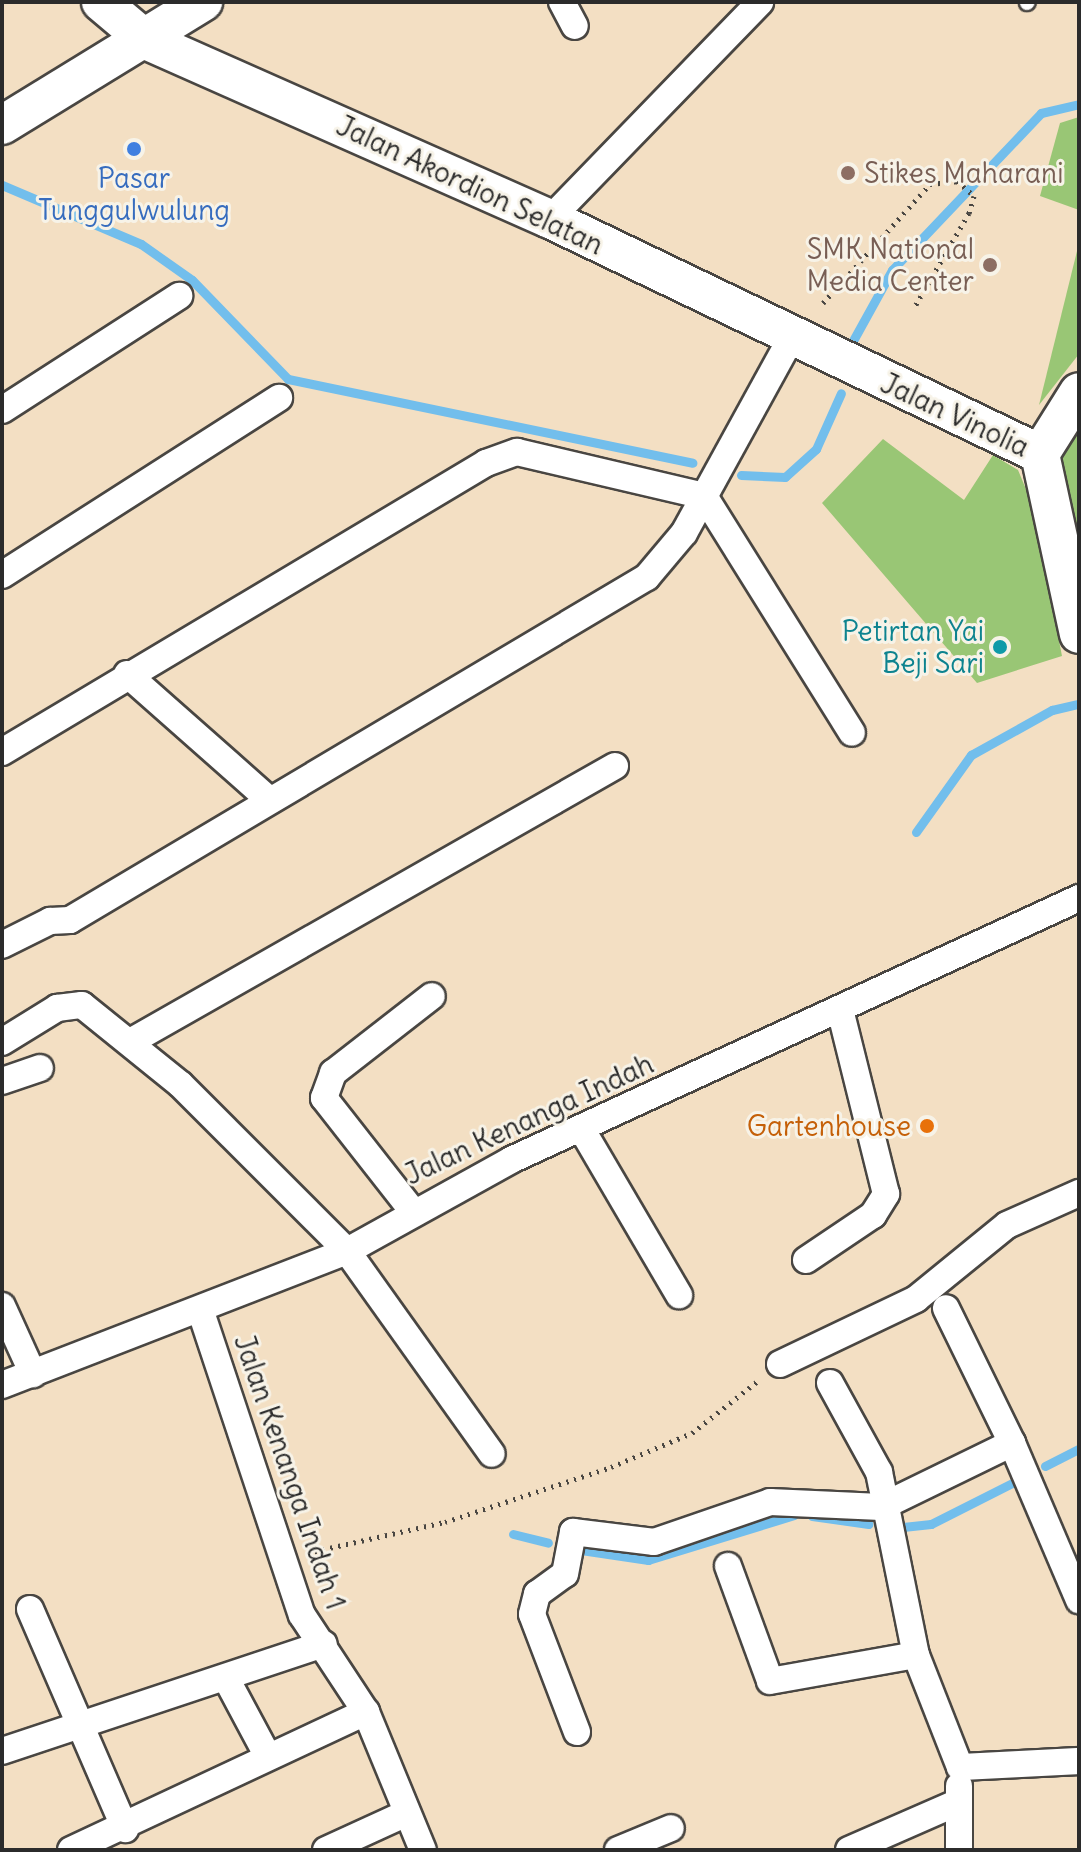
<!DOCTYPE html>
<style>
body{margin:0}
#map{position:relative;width:1081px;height:1852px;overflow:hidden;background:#f3dfc3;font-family:Delius,sans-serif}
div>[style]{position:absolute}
.green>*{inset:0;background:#99c675}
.stream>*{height:9px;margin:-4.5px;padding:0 4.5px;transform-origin:4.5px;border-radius:4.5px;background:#72beec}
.path>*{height:5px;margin-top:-2.5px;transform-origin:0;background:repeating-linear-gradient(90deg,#494642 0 2px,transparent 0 8px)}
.roads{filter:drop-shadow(2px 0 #494642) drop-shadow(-2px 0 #494642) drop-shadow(0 2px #494642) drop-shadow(0 -2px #494642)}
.lane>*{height:14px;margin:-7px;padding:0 7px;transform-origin:7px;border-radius:7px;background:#fff}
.street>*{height:26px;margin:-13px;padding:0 13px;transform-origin:13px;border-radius:13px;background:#fff}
.secondary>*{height:38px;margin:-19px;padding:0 19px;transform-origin:19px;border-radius:19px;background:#fff}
.dots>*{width:22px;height:22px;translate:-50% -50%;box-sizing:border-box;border:4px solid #f7f3e8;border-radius:50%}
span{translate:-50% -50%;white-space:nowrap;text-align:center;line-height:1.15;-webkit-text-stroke:6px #f7f3e8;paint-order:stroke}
.education-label{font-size:28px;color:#785e54}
.left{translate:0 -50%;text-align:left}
.right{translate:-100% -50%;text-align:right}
.shop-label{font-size:28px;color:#366cbe}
.street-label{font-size:28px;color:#2b2b2b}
.culture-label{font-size:28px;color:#0d838f}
.food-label{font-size:28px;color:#c56008}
.frame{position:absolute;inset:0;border:4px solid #2b2b2b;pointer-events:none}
</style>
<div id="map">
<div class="green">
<i style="clip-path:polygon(1079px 117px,1079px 210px,1040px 196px,1060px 123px)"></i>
<i style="clip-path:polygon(1079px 243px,1079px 354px,1039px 405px)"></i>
<i style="clip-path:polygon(1079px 422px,1079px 569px,1056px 484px,1062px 447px)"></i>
<i style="clip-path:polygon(883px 439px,964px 500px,993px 455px,1018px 470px,1033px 506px,1062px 656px,977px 683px,822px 503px)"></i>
</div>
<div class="stream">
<i style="left:2px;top:185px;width:151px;rotate:23deg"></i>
<i style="left:141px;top:244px;width:62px;rotate:35.2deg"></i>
<i style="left:192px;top:280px;width:138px;rotate:45.9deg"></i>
<i style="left:288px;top:379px;width:413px;rotate:11.7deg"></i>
<i style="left:850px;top:346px;width:87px;rotate:-61.1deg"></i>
<i style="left:892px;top:270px;width:216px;rotate:-46.5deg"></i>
<i style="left:1041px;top:113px;width:39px;rotate:-13deg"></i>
<i style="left:741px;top:475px;width:44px;rotate:2.6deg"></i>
<i style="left:785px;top:477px;width:42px;rotate:-42.1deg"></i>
<i style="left:816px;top:449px;width:61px;rotate:-65.9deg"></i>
<i style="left:916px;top:832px;width:95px;rotate:-54.5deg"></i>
<i style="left:971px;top:755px;width:93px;rotate:-29.1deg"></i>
<i style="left:1052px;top:710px;width:28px;rotate:-13deg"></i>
<i style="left:1045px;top:1466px;width:38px;rotate:-27deg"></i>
<i style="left:812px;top:1516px;width:57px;rotate:8.1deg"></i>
<i style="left:903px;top:1527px;width:28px;rotate:-6deg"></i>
<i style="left:931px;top:1524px;width:95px;rotate:-26.8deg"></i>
<i style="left:513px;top:1534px;width:36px;rotate:14deg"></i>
<i style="left:581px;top:1550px;width:68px;rotate:8.5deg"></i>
<i style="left:648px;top:1560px;width:153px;rotate:-17.1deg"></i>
</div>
<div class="path">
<i style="left:823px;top:303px;width:160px;rotate:-48deg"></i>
<i style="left:930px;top:184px;width:27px;rotate:-6deg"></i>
<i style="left:957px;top:181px;width:23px;rotate:41deg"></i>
<i style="left:974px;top:196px;width:18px;rotate:106deg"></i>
<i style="left:969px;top:213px;width:110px;rotate:120.1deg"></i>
<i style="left:307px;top:1553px;width:141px;rotate:-12.7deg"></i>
<i style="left:445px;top:1522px;width:175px;rotate:-18.3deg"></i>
<i style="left:611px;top:1467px;width:88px;rotate:-22.8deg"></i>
<i style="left:692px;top:1433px;width:85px;rotate:-38.3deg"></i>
</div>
<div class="roads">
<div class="lane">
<i style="left:1027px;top:3px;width:1px;rotate:-45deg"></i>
</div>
<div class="street">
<i style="left:562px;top:2px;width:27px;rotate:62deg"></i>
<i style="left:550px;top:219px;width:302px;rotate:-45.9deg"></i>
<i style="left:2px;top:410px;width:211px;rotate:-32.8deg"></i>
<i style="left:2px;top:575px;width:329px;rotate:-32.6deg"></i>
<i style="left:127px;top:674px;width:187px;rotate:41.5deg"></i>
<i style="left:2px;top:752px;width:564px;rotate:-30.84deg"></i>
<i style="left:486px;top:463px;width:33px;rotate:-20deg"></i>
<i style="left:517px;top:452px;width:192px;rotate:13.2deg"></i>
<i style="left:704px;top:496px;width:279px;rotate:58deg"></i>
<i style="left:2px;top:945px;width:54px;rotate:-26.6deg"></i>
<i style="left:50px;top:921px;width:20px;rotate:-3deg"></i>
<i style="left:70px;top:920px;width:671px;rotate:-30.73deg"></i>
<i style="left:647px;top:577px;width:57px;rotate:-49.9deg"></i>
<i style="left:684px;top:533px;width:220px;rotate:-61.2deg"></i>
<i style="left:2px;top:1042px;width:65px;rotate:-31.7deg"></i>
<i style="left:57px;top:1008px;width:25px;rotate:-7deg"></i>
<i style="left:82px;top:1005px;width:126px;rotate:38.9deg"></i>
<i style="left:180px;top:1084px;width:236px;rotate:45deg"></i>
<i style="left:347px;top:1251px;width:249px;rotate:54.5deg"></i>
<i style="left:130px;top:1042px;width:558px;rotate:-29.64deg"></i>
<i style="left:2px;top:1081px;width:40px;rotate:-18.9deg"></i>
<i style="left:581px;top:1128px;width:194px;rotate:59.6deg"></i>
<i style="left:411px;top:1209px;width:141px;rotate:-128.1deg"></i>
<i style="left:324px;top:1098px;width:27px;rotate:-70deg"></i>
<i style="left:333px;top:1073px;width:125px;rotate:-37.9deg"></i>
<i style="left:806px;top:1260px;width:81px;rotate:-33.9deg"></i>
<i style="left:873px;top:1215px;width:25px;rotate:-58deg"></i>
<i style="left:886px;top:1194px;width:191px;rotate:-104deg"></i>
<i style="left:2px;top:1306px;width:75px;rotate:65.5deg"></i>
<i style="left:201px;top:1312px;width:319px;rotate:71.6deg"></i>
<i style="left:302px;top:1615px;width:116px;rotate:56.6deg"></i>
<i style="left:366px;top:1712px;width:149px;rotate:67.6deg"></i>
<i style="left:780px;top:1364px;width:151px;rotate:-25.5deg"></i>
<i style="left:916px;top:1299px;width:117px;rotate:-39.1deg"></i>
<i style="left:1007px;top:1225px;width:79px;rotate:-24deg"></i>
<i style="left:830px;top:1383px;width:102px;rotate:61.2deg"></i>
<i style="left:879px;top:1472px;width:187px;rotate:78.6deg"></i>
<i style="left:2px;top:1385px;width:370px;rotate:-21.2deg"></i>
<i style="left:347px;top:1251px;width:188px;rotate:-29deg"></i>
<i style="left:511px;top:1160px;width:626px;rotate:-24.76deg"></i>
<i style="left:1012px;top:1443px;width:171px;rotate:66.9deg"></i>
<i style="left:728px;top:1566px;width:122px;rotate:69.9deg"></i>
<i style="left:770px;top:1681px;width:148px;rotate:-10.1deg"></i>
<i style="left:916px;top:1655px;width:120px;rotate:68.6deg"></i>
<i style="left:960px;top:1767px;width:119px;rotate:-2.9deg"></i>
<i style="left:30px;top:1609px;width:240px;rotate:66.6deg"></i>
<i style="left:227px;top:1680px;width:83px;rotate:61.9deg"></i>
<i style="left:577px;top:1732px;width:126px;rotate:-110.9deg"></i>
<i style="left:532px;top:1614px;width:21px;rotate:-76deg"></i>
<i style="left:537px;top:1594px;width:34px;rotate:-36deg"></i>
<i style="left:565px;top:1574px;width:43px;rotate:-79.2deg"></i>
<i style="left:573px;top:1532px;width:82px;rotate:7deg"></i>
<i style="left:654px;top:1542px;width:123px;rotate:-19deg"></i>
<i style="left:770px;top:1502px;width:111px;rotate:2.6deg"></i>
<i style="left:881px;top:1507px;width:146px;rotate:-26deg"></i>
<i style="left:1012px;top:1443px;width:150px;rotate:-116.1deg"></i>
<i style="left:2px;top:1751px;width:339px;rotate:-18.4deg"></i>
<i style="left:71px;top:1850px;width:326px;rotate:-25.1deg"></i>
<i style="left:326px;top:1850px;width:89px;rotate:-24.6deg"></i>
<i style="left:618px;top:1850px;width:57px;rotate:-22.5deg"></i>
<i style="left:849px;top:1850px;width:120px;rotate:-23.6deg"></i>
<i style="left:959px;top:1850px;width:64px;rotate:-90deg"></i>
</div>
<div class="secondary">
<i style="left:101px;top:2px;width:59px;rotate:40.2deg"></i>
<i style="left:146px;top:40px;width:442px;rotate:23.9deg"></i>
<i style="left:550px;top:219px;width:543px;rotate:25.62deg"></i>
<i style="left:2px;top:125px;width:236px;rotate:-31.5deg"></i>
<i style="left:1040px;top:454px;width:184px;rotate:77.8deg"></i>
<i style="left:1040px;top:454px;width:73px;rotate:-57.8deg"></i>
</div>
</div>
<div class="dots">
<i style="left:134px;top:149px;background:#3f7fe0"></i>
<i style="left:848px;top:173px;background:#8d6e63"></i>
<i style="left:990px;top:265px;background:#8d6e63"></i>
<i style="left:1000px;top:647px;background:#0f9aa8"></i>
<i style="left:927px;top:1126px;background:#e8710a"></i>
</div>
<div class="education-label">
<span class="left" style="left:864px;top:173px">Stikes Maharani</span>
<span class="right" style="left:974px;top:265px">SMK National<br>Media Center</span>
</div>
<div class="shop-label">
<span style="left:134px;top:194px">Pasar<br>Tunggulwulung</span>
</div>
<div class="street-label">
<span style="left:470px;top:185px;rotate:25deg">Jalan Akordion Selatan</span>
<span style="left:955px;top:415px;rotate:25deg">Jalan Vinolia</span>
<span style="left:529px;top:1119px;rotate:-25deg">Jalan Kenanga Indah</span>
<span style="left:290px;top:1472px;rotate:71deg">Jalan Kenanga Indah 1</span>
</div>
<div class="culture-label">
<span class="right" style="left:984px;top:647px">Petirtan Yai<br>Beji Sari</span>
</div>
<div class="food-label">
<span class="right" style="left:911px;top:1126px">Gartenhouse</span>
</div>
<div class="frame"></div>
</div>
